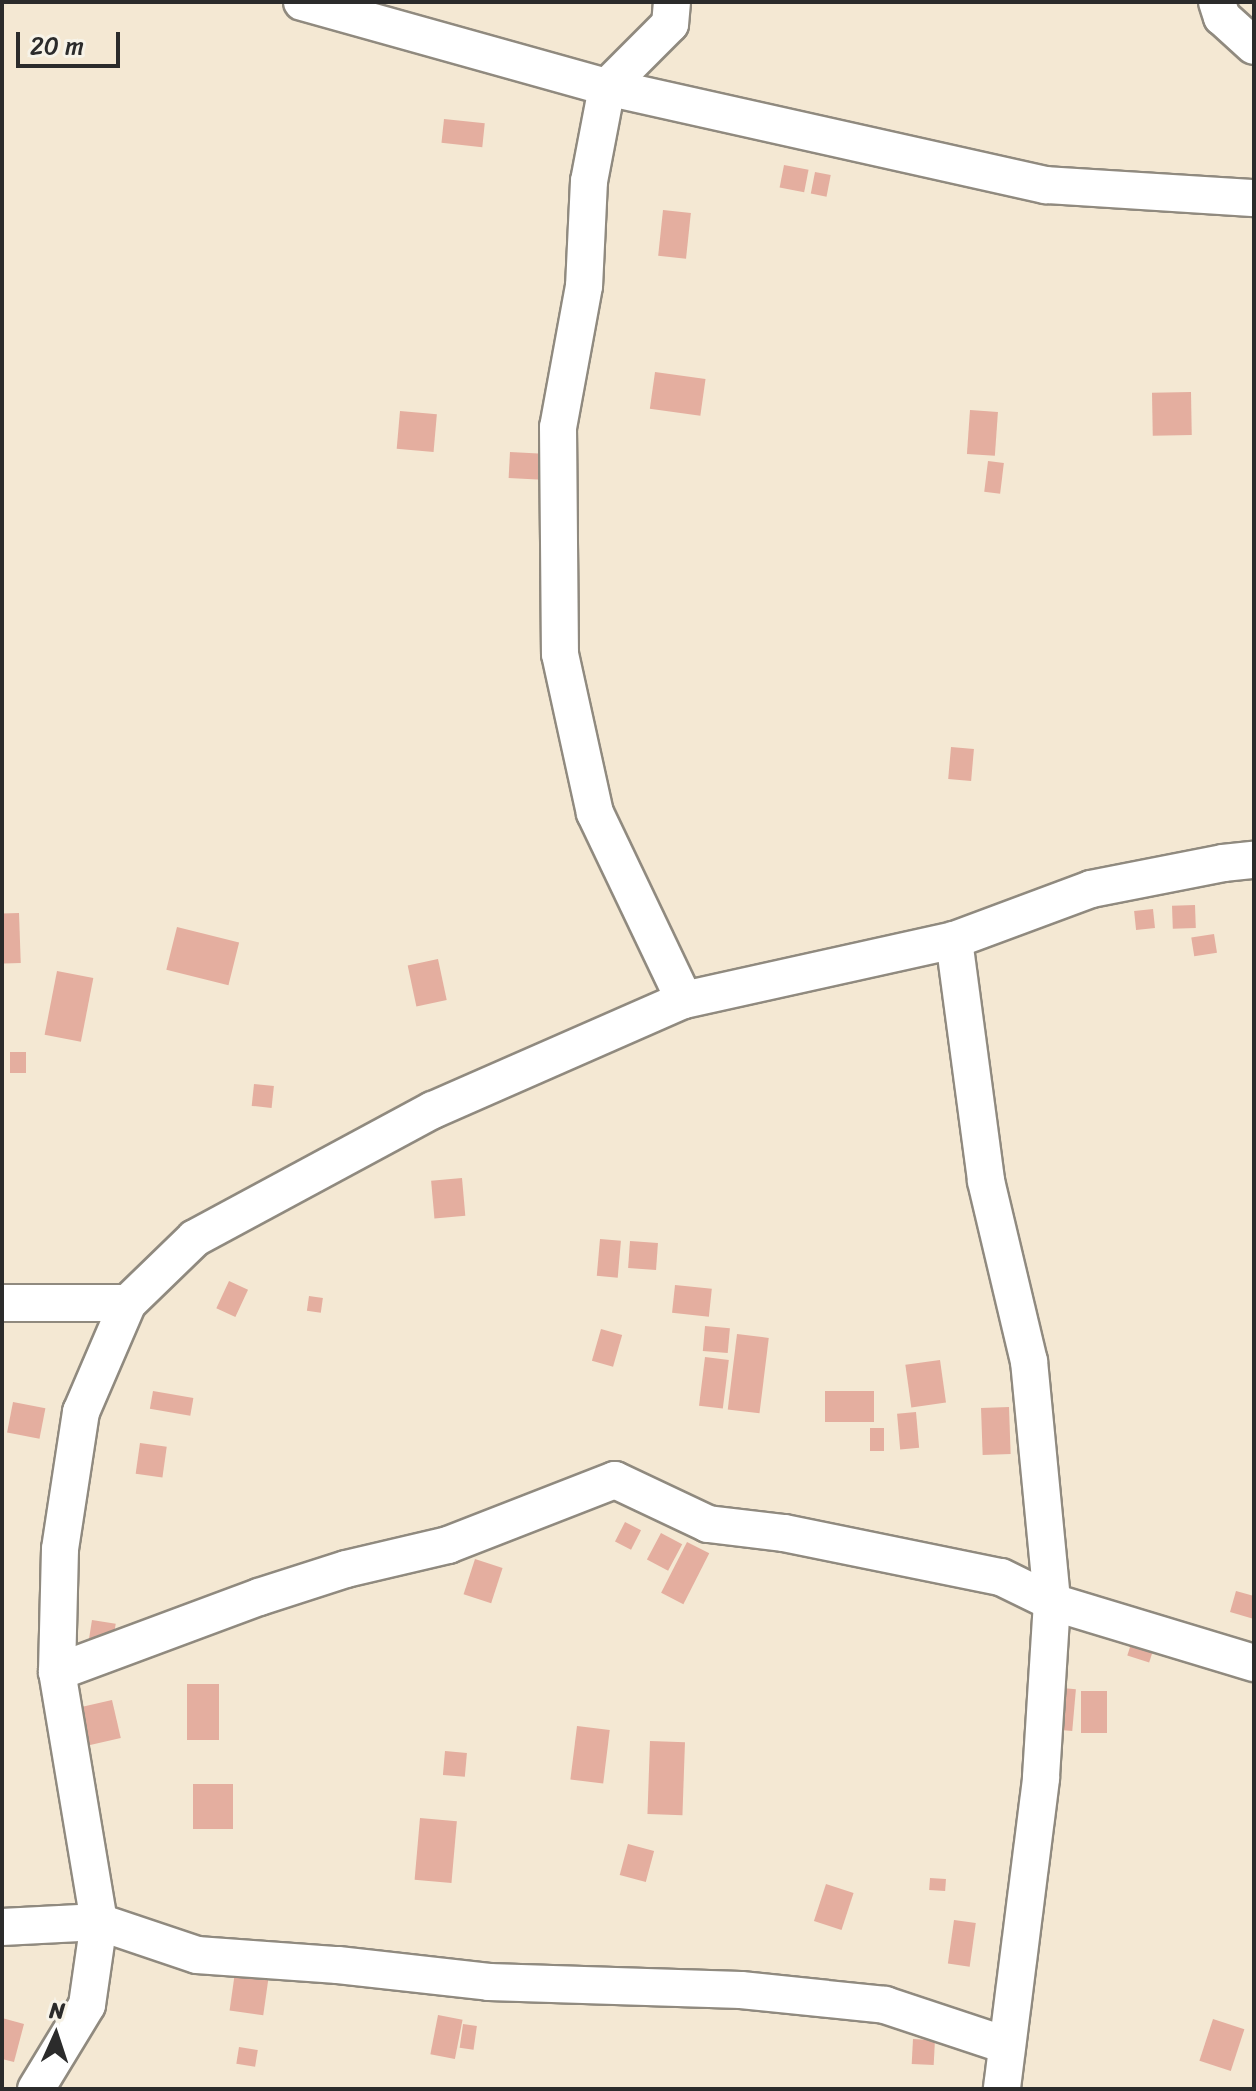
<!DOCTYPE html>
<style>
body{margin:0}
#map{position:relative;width:1256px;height:2091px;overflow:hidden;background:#f4e8d3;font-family:Sriracha,sans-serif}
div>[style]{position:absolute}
.building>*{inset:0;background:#e4ae9f;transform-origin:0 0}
.roads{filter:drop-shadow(2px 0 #908a7f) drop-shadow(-2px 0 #908a7f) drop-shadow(0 2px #908a7f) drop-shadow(0 -2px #908a7f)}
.minor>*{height:36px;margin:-18px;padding:0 18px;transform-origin:18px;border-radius:18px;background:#fff}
span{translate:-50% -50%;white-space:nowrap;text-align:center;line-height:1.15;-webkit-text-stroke:8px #f7f3e8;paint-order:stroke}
.frame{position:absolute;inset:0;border:4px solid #2b2b2b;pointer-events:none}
.north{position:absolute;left:16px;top:1995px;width:80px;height:80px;-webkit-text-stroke:6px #f7f3e8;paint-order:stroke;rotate:3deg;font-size:22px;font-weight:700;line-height:32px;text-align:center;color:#2b2b2b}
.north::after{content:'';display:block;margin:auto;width:28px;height:36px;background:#2b2b2b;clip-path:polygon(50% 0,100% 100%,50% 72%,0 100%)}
.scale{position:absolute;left:16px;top:32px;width:104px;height:36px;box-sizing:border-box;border:4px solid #2b2b2b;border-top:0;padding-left:10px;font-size:24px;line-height:28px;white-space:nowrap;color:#2b2b2b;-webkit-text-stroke:6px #f7f3e8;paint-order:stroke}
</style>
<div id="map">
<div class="building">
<i style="left:444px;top:119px;width:41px;height:24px;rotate:6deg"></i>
<i style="left:784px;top:165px;width:25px;height:23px;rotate:11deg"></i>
<i style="left:815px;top:172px;width:16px;height:22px;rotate:11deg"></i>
<i style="left:663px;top:210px;width:28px;height:46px;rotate:6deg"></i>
<i style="left:655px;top:372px;width:51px;height:37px;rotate:8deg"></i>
<i style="left:1191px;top:392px;width:43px;height:39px;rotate:89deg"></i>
<i style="left:970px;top:410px;width:28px;height:44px;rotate:4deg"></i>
<i style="left:400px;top:411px;width:37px;height:38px;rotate:5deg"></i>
<i style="left:510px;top:452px;width:38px;height:26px;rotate:3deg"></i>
<i style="left:988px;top:461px;width:16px;height:31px;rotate:7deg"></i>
<i style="left:951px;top:747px;width:23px;height:32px;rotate:5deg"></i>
<i style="left:1195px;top:905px;width:23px;height:23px;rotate:88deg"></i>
<i style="left:1153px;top:909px;width:19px;height:19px;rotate:84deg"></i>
<i style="left:19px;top:913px;width:50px;height:17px;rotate:88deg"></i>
<i style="left:177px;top:927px;width:64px;height:44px;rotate:14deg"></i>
<i style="left:1214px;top:934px;width:19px;height:23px;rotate:81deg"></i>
<i style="left:438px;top:959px;width:42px;height:31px;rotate:78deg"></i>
<i style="left:57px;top:971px;width:37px;height:65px;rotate:11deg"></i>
<i style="left:10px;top:1052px;width:16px;height:21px"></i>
<i style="left:254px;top:1084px;width:20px;height:22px;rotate:6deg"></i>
<i style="left:462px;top:1178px;width:38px;height:31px;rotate:85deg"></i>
<i style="left:600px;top:1239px;width:21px;height:37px;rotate:5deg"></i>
<i style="left:630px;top:1241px;width:28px;height:27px;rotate:4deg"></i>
<i style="left:229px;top:1281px;width:21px;height:30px;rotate:25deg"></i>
<i style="left:675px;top:1285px;width:37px;height:28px;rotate:6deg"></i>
<i style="left:309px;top:1296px;width:14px;height:15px;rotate:8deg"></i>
<i style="left:705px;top:1326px;width:25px;height:25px;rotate:5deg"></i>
<i style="left:601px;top:1329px;width:22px;height:33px;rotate:16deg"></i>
<i style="left:737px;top:1334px;width:32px;height:76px;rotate:7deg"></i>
<i style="left:705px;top:1357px;width:24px;height:49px;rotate:7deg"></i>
<i style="left:940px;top:1360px;width:43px;height:35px;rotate:82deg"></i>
<i style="left:153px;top:1391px;width:41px;height:18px;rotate:10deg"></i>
<i style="left:825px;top:1391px;width:49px;height:31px"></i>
<i style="left:13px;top:1402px;width:33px;height:31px;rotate:11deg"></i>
<i style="left:1009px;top:1407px;width:47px;height:28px;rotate:88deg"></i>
<i style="left:916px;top:1412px;width:36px;height:19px;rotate:85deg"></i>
<i style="left:870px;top:1428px;width:14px;height:23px"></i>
<i style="left:140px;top:1443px;width:27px;height:31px;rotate:8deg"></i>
<i style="left:625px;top:1522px;width:18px;height:22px;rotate:27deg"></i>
<i style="left:661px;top:1533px;width:24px;height:30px;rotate:28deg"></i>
<i style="left:687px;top:1542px;width:25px;height:57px;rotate:27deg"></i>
<i style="left:475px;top:1559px;width:29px;height:37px;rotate:18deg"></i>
<i style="clip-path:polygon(1236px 1591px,1254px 1596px,1254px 1619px,1230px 1612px)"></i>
<i style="left:92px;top:1620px;width:24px;height:22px;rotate:9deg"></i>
<i style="left:1131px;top:1644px;width:23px;height:12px;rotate:18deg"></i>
<i style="left:187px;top:1684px;width:32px;height:56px"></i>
<i style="left:1051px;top:1687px;width:25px;height:42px;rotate:5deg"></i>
<i style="left:1107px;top:1691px;width:42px;height:26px;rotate:90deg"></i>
<i style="left:112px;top:1700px;width:39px;height:37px;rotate:77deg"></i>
<i style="left:577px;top:1726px;width:33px;height:54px;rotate:7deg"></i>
<i style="left:650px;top:1741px;width:35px;height:73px;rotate:2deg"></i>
<i style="left:445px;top:1751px;width:22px;height:24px;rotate:5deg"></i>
<i style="left:193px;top:1784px;width:40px;height:45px"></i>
<i style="left:420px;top:1818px;width:37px;height:62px;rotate:5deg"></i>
<i style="left:628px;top:1844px;width:27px;height:32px;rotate:15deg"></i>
<i style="left:930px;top:1878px;width:16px;height:12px;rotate:4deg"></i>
<i style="left:826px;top:1884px;width:29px;height:39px;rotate:18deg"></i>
<i style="left:954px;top:1920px;width:22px;height:44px;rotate:8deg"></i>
<i style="left:235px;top:1972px;width:34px;height:39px;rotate:8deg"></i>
<i style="left:438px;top:2015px;width:25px;height:40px;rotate:11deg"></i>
<i style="clip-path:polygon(2px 2018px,24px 2024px,14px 2062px,2px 2059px)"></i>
<i style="left:1213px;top:2019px;width:33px;height:44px;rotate:18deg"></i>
<i style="left:463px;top:2024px;width:14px;height:24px;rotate:8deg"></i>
<i style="left:913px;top:2039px;width:22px;height:25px;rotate:3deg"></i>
<i style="left:239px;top:2047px;width:19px;height:17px;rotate:9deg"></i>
</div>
<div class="roads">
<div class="minor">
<i style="left:302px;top:2px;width:317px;rotate:15.6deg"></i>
<i style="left:607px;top:87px;width:450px;rotate:12.6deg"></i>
<i style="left:1046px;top:185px;width:208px;rotate:3.6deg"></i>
<i style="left:672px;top:2px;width:22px;rotate:95deg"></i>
<i style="left:670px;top:24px;width:89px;rotate:135deg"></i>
<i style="left:607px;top:87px;width:96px;rotate:100.8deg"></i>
<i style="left:589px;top:181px;width:105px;rotate:92.7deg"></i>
<i style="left:584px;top:286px;width:143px;rotate:100.4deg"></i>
<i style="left:558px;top:427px;width:227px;rotate:89.5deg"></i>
<i style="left:560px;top:654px;width:163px;rotate:77.6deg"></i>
<i style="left:595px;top:813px;width:207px;rotate:64.5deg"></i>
<i style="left:1217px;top:2px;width:16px;rotate:72deg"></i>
<i style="left:1222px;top:17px;width:43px;rotate:42.2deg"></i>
<i style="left:954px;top:940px;width:243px;rotate:82.4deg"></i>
<i style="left:986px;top:1181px;width:185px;rotate:76.6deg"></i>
<i style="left:1029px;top:1361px;width:242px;rotate:84.5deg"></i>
<i style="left:1052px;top:1602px;width:177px;rotate:93.6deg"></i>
<i style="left:1041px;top:1779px;width:312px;rotate:97.2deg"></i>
<i style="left:2px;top:1303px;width:126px"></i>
<i style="left:57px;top:1672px;width:215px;rotate:-20.4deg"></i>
<i style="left:259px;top:1597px;width:91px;rotate:-17.8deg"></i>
<i style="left:346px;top:1569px;width:105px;rotate:-13.2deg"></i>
<i style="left:448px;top:1545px;width:179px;rotate:-21.3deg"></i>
<i style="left:615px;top:1480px;width:103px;rotate:25.3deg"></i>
<i style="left:708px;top:1524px;width:77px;rotate:6.8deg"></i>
<i style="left:784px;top:1533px;width:221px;rotate:11.5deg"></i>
<i style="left:1001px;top:1577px;width:57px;rotate:26.1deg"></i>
<i style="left:1052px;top:1602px;width:211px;rotate:16.8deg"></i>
<i style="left:2px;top:1927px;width:97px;rotate:-3deg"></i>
<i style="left:99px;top:1922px;width:103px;rotate:18.6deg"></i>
<i style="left:197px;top:1955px;width:141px;rotate:4.1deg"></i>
<i style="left:338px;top:1965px;width:152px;rotate:6.4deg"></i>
<i style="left:489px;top:1982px;width:252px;rotate:1.8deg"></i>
<i style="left:741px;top:1990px;width:145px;rotate:5.9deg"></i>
<i style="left:885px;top:2005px;width:126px;rotate:18.4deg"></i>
<i style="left:36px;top:2089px;width:98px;rotate:-58.7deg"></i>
<i style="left:87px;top:2005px;width:84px;rotate:-81.8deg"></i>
<i style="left:99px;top:1922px;width:254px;rotate:-99.5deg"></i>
<i style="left:57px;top:1672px;width:123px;rotate:-88.6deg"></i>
<i style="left:60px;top:1549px;width:139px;rotate:-81.3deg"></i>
<i style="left:81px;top:1412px;width:119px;rotate:-66.7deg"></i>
<i style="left:128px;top:1303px;width:93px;rotate:-44.1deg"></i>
<i style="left:195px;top:1238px;width:270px;rotate:-28.3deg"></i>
<i style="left:433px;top:1110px;width:274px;rotate:-23.7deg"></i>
<i style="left:684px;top:1000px;width:277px;rotate:-12.5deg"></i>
<i style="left:954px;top:940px;width:146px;rotate:-20.4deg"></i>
<i style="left:1091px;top:889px;width:135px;rotate:-11.1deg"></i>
<i style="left:1223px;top:863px;width:31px;rotate:-6deg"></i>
</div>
</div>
<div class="frame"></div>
<div class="north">N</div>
<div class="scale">20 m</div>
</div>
